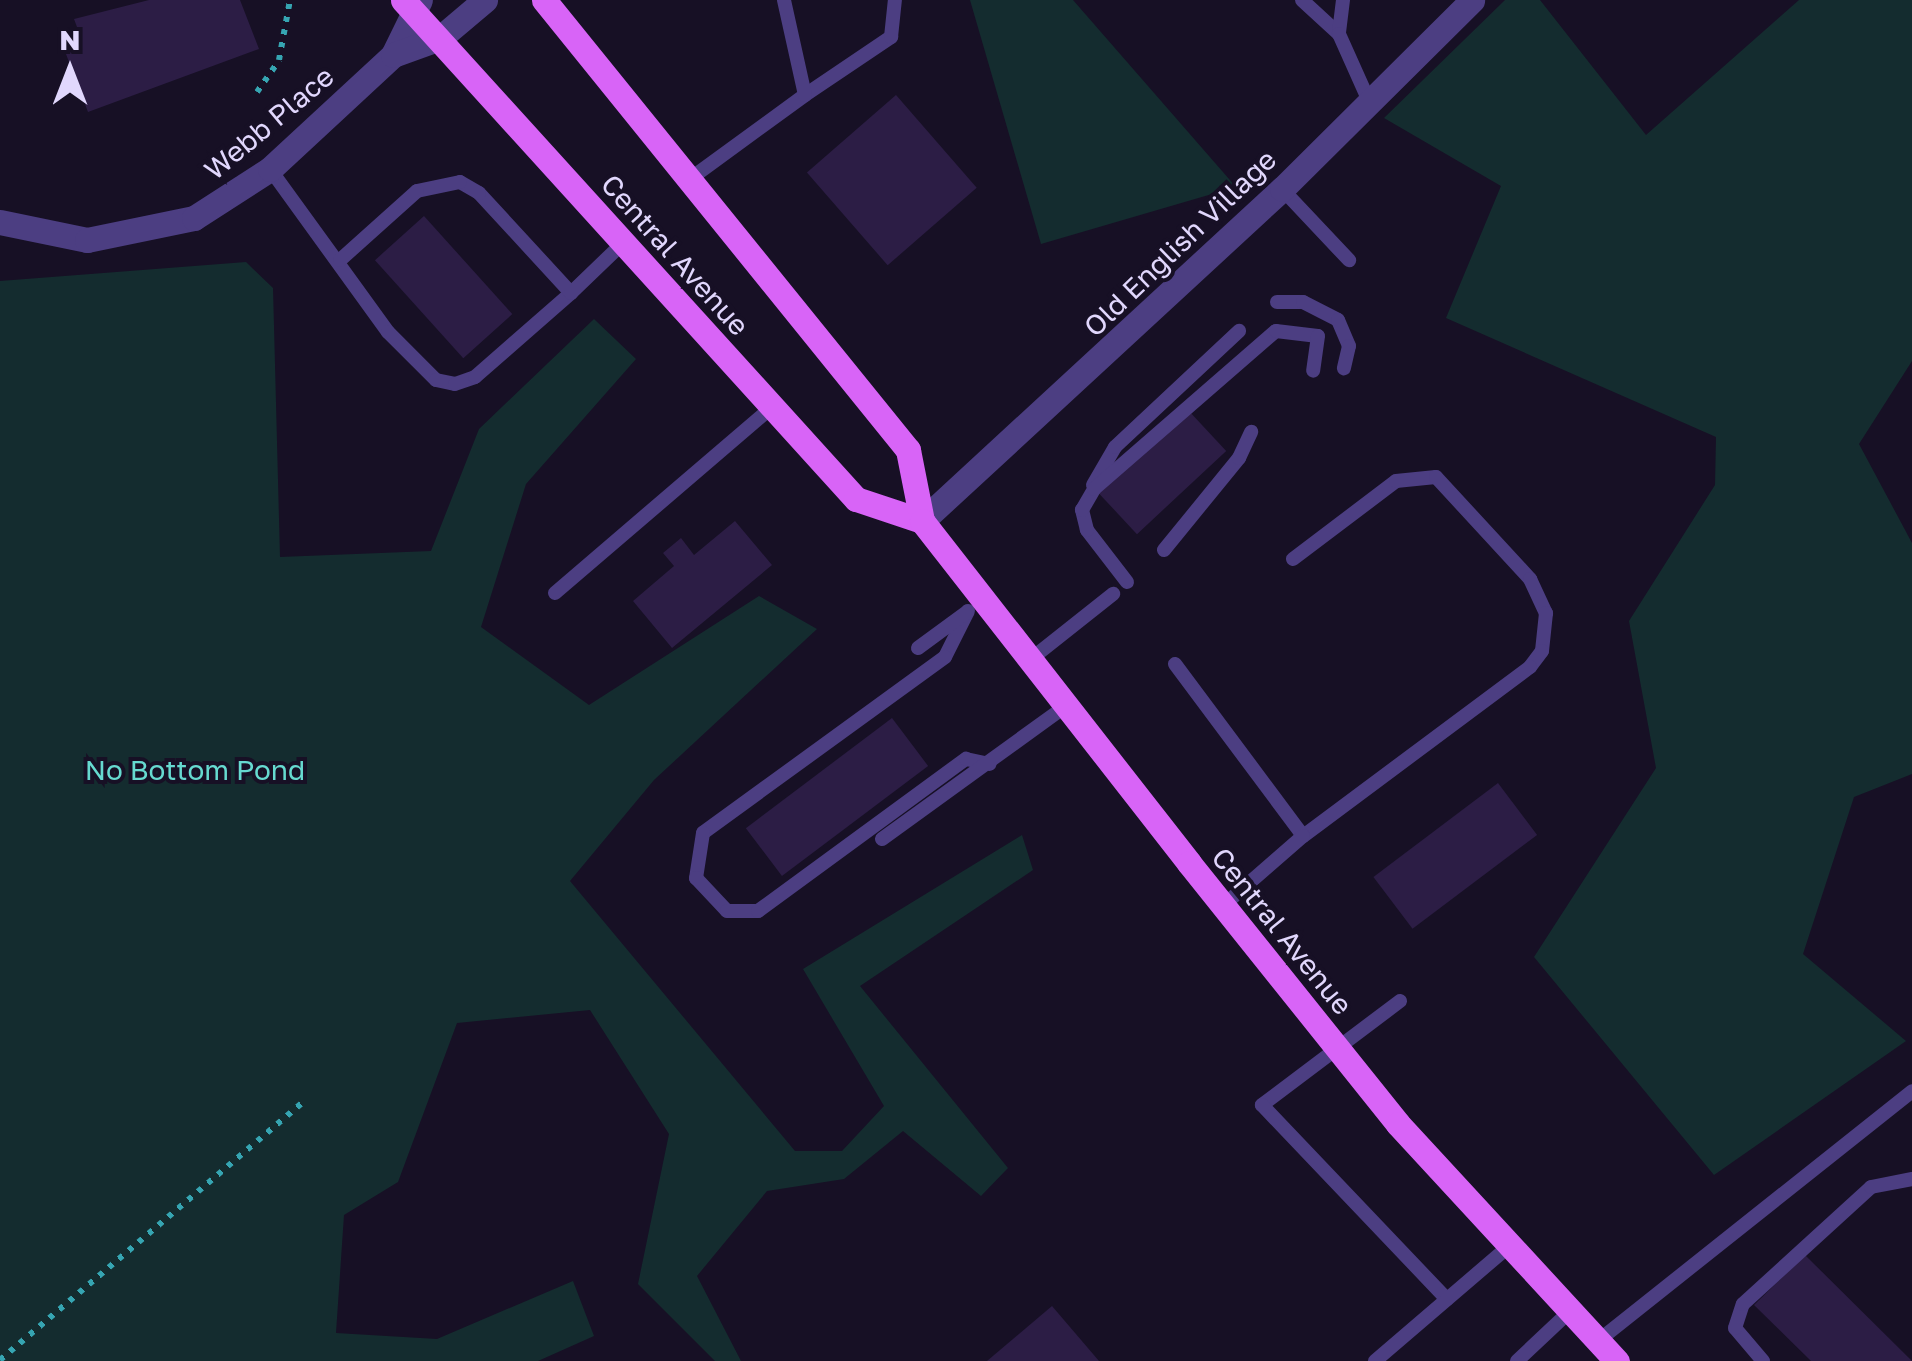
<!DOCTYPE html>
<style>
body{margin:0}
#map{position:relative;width:1912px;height:1361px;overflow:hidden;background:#171025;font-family:"Golos Text",sans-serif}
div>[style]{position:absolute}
.green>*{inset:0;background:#142c2f}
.building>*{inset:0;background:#2c1d45;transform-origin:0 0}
.path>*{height:6px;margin-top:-3px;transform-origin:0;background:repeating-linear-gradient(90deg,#36a5b2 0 5px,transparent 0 13px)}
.service>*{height:14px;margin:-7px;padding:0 7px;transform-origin:7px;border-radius:7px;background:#4c3e82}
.minor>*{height:25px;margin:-12.5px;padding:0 12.5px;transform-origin:12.5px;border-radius:12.5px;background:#4c3e82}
.primary>*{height:25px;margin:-12.5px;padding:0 12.5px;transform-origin:12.5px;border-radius:12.5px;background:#d864f7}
span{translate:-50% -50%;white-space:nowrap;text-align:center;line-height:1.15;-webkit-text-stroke:8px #171025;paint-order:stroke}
.street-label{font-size:28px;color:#e1d7fd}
.park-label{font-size:28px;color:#66dad0}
.north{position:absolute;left:20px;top:20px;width:100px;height:100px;-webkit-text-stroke:8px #171025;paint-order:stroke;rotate:0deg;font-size:28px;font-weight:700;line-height:40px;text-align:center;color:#e1d7fd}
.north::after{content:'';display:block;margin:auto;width:35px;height:45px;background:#e1d7fd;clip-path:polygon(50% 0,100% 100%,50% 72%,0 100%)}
</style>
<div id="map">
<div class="green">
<i style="clip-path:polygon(970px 0,1073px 0,1236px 187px,1041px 244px)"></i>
<i style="clip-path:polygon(1505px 0,1540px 0,1646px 135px,1799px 0,1912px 0,1912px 361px,1859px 444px,1912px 543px,1912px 774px,1854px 797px,1803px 954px,1906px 1041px,1714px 1175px,1534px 957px,1656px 768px,1629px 621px,1715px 485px,1716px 437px,1446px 318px,1501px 186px,1384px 118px)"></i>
<i style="clip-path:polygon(246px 262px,273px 288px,280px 557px,431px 551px,479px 429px,594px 319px,636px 359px,526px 484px,481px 627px,589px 705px,759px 596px,817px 629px,654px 780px,570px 881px,795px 1151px,842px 1151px,884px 1106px,803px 969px,1022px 835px,1033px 870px,860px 986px,1008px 1168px,981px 1196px,903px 1131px,844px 1179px,767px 1191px,697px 1276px,741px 1361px,715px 1361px,638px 1284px,669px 1134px,590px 1010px,457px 1023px,398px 1182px,344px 1215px,336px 1333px,437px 1339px,573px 1281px,594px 1336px,538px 1361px,0 1361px,0 281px)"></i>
</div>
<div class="building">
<i style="clip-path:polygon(149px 0,240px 0,259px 49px,88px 112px,58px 33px,77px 27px,74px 19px)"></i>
<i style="left:896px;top:95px;width:123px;height:118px;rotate:49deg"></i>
<i style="left:424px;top:216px;width:132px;height:66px;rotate:48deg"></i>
<i style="left:1188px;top:410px;width:56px;height:122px;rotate:47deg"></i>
<i style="clip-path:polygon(735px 521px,772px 565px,672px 648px,633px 601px,674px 566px,663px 553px,681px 538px,694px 555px)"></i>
<i style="left:892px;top:718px;width:60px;height:183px;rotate:53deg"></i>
<i style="left:1498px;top:783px;width:65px;height:156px;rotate:53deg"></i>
<i style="clip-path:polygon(1805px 1255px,1912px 1361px,1811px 1361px,1754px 1305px)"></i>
<i style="clip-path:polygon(1052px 1306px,1099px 1361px,987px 1361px)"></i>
</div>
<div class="path">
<i style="left:257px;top:92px;width:39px;rotate:-55deg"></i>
<i style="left:279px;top:60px;width:61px;rotate:-79.6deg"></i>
<i style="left:0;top:1360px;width:399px;rotate:-40.4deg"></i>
</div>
<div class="service">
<i style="left:1302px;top:0;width:50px;rotate:42.6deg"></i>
<i style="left:1343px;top:0;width:34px;rotate:97deg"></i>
<i style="left:1339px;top:34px;width:73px;rotate:65.9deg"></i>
<i style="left:805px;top:95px;width:104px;rotate:-34deg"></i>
<i style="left:891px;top:37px;width:37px;rotate:-84deg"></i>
<i style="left:270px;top:169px;width:201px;rotate:54.1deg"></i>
<i style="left:388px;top:332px;width:68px;rotate:45deg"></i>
<i style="left:436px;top:380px;width:19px;rotate:12deg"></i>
<i style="left:455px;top:384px;width:21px;rotate:-19deg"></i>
<i style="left:475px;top:377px;width:128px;rotate:-41.2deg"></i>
<i style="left:571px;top:293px;width:136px;rotate:-132.6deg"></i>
<i style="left:479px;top:193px;width:22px;rotate:-150deg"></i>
<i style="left:460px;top:182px;width:44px;rotate:168.2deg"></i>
<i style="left:417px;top:191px;width:103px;rotate:138.1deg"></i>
<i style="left:694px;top:176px;width:137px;rotate:-36.1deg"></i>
<i style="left:805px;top:95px;width:97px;rotate:-102.5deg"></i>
<i style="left:1282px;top:189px;width:98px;rotate:46.7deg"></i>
<i style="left:571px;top:293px;width:72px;rotate:-43.9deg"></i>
<i style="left:1277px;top:302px;width:26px"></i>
<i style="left:1303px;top:302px;width:39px;rotate:27deg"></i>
<i style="left:1338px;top:320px;width:28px;rotate:67deg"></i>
<i style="left:1349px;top:346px;width:23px;rotate:103deg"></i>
<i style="left:1093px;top:485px;width:44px;rotate:-59.9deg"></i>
<i style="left:1115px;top:447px;width:170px;rotate:-43.1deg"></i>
<i style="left:1164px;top:550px;width:119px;rotate:-50.8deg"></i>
<i style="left:1239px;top:458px;width:29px;rotate:-65deg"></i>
<i style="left:1293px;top:559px;width:129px;rotate:-37.1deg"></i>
<i style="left:1396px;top:481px;width:40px;rotate:-5.7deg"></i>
<i style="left:1436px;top:477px;width:139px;rotate:47.3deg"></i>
<i style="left:1530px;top:579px;width:38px;rotate:65deg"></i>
<i style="left:1546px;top:613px;width:38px;rotate:96deg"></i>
<i style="left:1542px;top:651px;width:20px;rotate:127deg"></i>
<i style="left:1530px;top:667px;width:283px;rotate:143.3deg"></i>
<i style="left:1127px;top:582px;width:66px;rotate:-127.6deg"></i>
<i style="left:1087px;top:530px;width:21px;rotate:-104deg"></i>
<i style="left:1082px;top:510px;width:24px;rotate:-60deg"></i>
<i style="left:1094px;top:489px;width:241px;rotate:-41deg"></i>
<i style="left:1276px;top:331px;width:42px;rotate:6.8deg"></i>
<i style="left:1318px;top:336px;width:35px;rotate:98deg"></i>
<i style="left:555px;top:593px;width:286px;rotate:-40.6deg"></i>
<i style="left:968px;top:611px;width:51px;rotate:116.6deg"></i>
<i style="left:945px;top:657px;width:299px;rotate:144deg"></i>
<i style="left:703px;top:833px;width:46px;rotate:98.8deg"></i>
<i style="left:696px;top:878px;width:45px;rotate:46.8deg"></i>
<i style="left:727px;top:911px;width:31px"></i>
<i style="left:758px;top:911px;width:258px;rotate:-36.2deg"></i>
<i style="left:966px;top:759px;width:24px;rotate:12deg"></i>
<i style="left:918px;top:648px;width:61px;rotate:-36.3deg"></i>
<i style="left:1031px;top:659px;width:105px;rotate:-38.4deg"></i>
<i style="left:1175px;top:664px;width:214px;rotate:53.3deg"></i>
<i style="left:1303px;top:836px;width:105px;rotate:138.9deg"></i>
<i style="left:882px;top:839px;width:228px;rotate:-35.9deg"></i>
<i style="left:1400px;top:1001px;width:173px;rotate:143deg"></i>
<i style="left:1262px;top:1105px;width:268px;rotate:46.4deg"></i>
<i style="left:1598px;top:1341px;width:401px;rotate:-38.5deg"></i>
<i style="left:1375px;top:1361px;width:177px;rotate:-40.6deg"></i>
<i style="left:1517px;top:1361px;width:71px;rotate:-43.3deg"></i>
<i style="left:1763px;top:1361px;width:43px;rotate:-130.3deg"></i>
<i style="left:1735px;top:1328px;width:25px;rotate:-72deg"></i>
<i style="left:1743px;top:1304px;width:173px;rotate:-42.4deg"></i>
<i style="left:1871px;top:1187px;width:42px;rotate:-11deg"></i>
</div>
<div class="minor">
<i style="left:393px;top:55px;width:61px;rotate:-63.9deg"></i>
<i style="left:0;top:222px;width:89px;rotate:11.7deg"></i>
<i style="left:87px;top:240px;width:109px;rotate:-11.6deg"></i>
<i style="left:194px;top:218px;width:90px;rotate:-32.8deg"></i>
<i style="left:270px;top:169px;width:168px;rotate:-42.8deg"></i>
<i style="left:393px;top:55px;width:50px;rotate:-19.9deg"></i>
<i style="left:440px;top:38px;width:59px;rotate:-40.2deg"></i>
<i style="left:922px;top:521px;width:490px;rotate:-42.7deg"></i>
<i style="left:1282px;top:189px;width:268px;rotate:-44.8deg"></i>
</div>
<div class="primary">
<i style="left:403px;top:0;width:674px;rotate:47.77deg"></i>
<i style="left:856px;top:499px;width:70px;rotate:18.4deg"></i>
<i style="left:544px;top:0;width:579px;rotate:51.03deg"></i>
<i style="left:908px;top:450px;width:72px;rotate:78.8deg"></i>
<i style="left:922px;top:521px;width:434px;rotate:52deg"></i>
<i style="left:1189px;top:863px;width:334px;rotate:51.3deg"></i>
<i style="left:1398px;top:1124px;width:323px;rotate:47.3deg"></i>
</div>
<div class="street-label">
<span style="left:269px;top:123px;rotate:-40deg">Webb Place</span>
<span style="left:1180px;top:243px;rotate:-44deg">Old English Village</span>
<span style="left:675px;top:255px;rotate:48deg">Central Avenue</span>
<span style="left:1282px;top:931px;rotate:51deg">Central Avenue</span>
</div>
<div class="park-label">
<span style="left:195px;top:770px">No Bottom Pond</span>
</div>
<div class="north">N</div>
</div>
